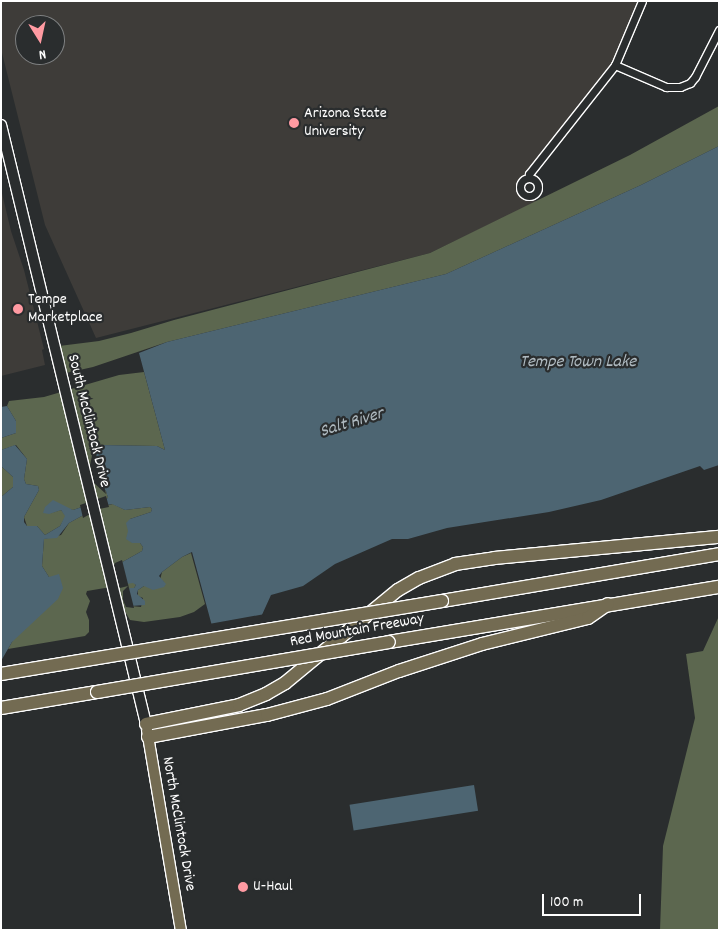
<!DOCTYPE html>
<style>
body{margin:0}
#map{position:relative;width:720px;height:931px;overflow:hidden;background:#2a2d2e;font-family:Dekko,sans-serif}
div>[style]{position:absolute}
.built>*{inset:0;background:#3e3c39}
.green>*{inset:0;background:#5c674f}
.water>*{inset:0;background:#4d6572;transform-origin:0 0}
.pier>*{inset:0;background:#2a2d2e}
.roads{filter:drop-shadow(1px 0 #fff) drop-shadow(-1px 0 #fff) drop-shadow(0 1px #fff) drop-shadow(0 -1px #fff)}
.street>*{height:7px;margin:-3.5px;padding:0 3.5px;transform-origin:3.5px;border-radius:3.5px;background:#2a2d2e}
.street>.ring{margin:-3.5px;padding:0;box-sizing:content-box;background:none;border:7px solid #2a2d2e;border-radius:50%}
.secondary>*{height:10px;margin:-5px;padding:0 5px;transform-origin:5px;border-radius:5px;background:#2a2d2e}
.primary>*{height:10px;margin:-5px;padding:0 5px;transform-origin:5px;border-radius:5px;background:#736b52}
.highway>*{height:12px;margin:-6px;padding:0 6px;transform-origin:6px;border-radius:6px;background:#736b52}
.bridges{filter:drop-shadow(1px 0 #fff) drop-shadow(-1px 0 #fff) drop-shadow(0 1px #fff) drop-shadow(0 -1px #fff)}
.highway-bridge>*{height:12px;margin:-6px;padding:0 6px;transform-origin:6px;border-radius:6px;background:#736b52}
.dots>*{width:14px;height:14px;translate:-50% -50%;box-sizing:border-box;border:2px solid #2a2d2e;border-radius:50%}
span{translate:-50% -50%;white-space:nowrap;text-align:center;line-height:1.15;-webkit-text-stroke:4.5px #2a2d2e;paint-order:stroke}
.poi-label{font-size:16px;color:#fff}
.left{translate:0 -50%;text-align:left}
.street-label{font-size:16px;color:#fff}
.water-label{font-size:18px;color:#afbac0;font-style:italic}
.frame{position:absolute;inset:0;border:2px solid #fff;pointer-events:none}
.north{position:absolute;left:15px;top:15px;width:50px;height:50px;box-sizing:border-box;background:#2a2d2e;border:1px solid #7f8182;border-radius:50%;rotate:170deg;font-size:14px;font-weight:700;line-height:20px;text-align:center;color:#fff}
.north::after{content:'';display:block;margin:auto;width:18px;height:22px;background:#ff9aa2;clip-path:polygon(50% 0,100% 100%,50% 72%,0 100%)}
.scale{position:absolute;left:542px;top:894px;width:99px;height:22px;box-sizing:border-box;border:2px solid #fff;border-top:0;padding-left:6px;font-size:15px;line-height:18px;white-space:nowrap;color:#fff;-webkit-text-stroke:4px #2a2d2e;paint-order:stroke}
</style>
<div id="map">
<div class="built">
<i style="clip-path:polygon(evenodd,1px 1px,642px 1px,619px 58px,521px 183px,522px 192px,527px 195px,533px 195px,536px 202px,430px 253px,96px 338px,45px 225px,1px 49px,1px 1px,25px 25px,55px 25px,55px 55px,25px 55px,25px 25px)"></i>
<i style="clip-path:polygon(1px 189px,11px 231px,24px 270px,44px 349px,42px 350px,45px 365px,1px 376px)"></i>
</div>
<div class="green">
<i style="clip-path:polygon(719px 106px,719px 146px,641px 185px,446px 274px,167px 342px,93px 367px,66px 373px,59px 346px,99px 341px,131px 333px,174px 320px,430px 253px,630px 155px)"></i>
<i style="clip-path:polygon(144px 372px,165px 450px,157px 446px,99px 445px,95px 448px,96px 482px,106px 491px,108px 498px,73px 510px,66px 508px,49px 514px,61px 510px,66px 516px,60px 526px,45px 535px,37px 526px,27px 526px,24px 517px,39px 490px,38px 486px,26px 484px,24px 479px,27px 459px,16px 445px,1px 450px,1px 438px,16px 433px,16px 421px,7px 406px,9px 401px,44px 397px,119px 375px)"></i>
<i style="clip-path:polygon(1px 466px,13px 477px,13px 487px,1px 497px)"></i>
<i style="clip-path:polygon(113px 504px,125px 510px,150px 507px,152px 509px,151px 512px,130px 519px,132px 543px,140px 543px,143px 547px,142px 551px,117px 565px,136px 585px,134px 588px,130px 588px,131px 606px,141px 607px,143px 598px,138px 596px,138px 590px,144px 586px,164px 582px,160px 580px,162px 572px,182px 557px,191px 553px,205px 604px,194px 612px,180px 617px,144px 622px,130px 620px,111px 587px,87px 591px,86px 594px,90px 601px,86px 612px,89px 620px,89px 632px,85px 636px,8px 649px,49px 577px,42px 566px,44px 539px,61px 535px,69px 523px,98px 507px)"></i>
<i style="clip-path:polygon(719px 616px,719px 930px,660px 930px,663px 846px,695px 718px,686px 654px,703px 651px)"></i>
</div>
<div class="water">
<i style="clip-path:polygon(719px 146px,719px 465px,704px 470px,700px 466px,601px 500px,549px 512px,447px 528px,408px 539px,392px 539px,335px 564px,303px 586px,271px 595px,261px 617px,212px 626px,192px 552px,182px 557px,162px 572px,159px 576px,166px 584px,164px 587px,153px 590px,144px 586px,138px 590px,137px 594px,145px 601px,145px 605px,131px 606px,125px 592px,130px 588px,134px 588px,136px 585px,133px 583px,120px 585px,117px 565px,142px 551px,143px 547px,140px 543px,132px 543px,126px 539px,128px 531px,126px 523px,130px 519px,151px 512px,152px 509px,150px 507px,125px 510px,112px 504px,98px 507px,69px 523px,57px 538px,44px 539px,42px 566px,49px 577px,59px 574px,63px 588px,58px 599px,12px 642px,1px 661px,1px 497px,13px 487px,13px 477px,1px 466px,1px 450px,15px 445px,27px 459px,24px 479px,26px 484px,38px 486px,39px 490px,24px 517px,24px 522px,27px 526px,37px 526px,45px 535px,60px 526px,65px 516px,61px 510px,49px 514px,43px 513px,45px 507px,53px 500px,73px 510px,108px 498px,106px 491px,96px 482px,93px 465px,95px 448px,99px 445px,157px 446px,165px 450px,139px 353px,167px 342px,446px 274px,641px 185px)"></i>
<i style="clip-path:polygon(7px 406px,16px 421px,16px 433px,1px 438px,1px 407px)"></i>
<i style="left:474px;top:785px;width:26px;height:126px;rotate:81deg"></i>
</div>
<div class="pier">
<i style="clip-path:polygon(94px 446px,106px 494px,94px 483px,90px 465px)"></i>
<i style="clip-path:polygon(106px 496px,109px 507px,99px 509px,83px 518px,80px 505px)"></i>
<i style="clip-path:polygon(122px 560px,134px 608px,126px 607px,123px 600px,123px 591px,128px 586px,120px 588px,114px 583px,112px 570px,115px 563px)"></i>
<i style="clip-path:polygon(265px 614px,261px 620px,213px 628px,209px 624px)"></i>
</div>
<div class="roads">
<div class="street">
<i style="left:615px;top:65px;width:56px;rotate:23.3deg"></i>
<i style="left:666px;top:87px;width:14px"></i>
<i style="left:680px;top:87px;width:11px;rotate:-22deg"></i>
<i style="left:690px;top:83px;width:8px;rotate:-50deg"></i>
<i style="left:695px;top:77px;width:53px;rotate:-62.9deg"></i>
<i style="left:529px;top:178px;width:4px;rotate:-90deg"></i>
<i style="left:529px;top:174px;width:139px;rotate:-51.7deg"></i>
<i style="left:615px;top:65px;width:69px;rotate:-67.1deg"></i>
<i class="ring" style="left:520px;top:178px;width:11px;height:11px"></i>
</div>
<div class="secondary">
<i style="left:1px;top:125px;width:616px;rotate:76.39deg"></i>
</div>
<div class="primary">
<i style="left:147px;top:730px;width:203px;rotate:80.4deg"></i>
</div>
<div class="highway">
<i style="left:442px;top:601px;width:281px;rotate:-9.6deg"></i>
<i style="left:389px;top:642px;width:335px;rotate:-9.5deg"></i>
<i style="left:1px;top:708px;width:97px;rotate:-9.5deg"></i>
<i style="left:146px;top:724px;width:95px;rotate:-11.5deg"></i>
<i style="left:239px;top:705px;width:29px;rotate:-22deg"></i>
<i style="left:266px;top:694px;width:22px;rotate:-30deg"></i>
<i style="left:285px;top:683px;width:146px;rotate:-39.5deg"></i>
<i style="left:398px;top:590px;width:24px;rotate:-30deg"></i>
<i style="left:419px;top:578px;width:39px;rotate:-21deg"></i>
<i style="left:455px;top:564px;width:40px;rotate:-8.5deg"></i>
<i style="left:495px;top:558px;width:225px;rotate:-5.4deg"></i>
<i style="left:148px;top:737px;width:121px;rotate:-10.5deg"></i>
<i style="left:267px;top:715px;width:62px;rotate:-14.9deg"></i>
<i style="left:327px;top:699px;width:77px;rotate:-21.3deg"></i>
<i style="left:399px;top:671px;width:87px;rotate:-18deg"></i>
<i style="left:482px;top:644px;width:109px;rotate:-13.8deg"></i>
<i style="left:588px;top:618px;width:24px;rotate:-35deg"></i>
</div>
</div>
<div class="bridges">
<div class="highway-bridge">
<i style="left:1px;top:674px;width:447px;rotate:-9.4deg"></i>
<i style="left:97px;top:692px;width:296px;rotate:-9.7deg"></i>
</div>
</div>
<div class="dots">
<i style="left:294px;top:123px;background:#ff9aa2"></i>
<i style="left:18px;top:309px;background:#ff9aa2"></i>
<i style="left:243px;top:887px;background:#ff9aa2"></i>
</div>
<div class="poi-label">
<span class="left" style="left:304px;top:123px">Arizona State<br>University</span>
<span class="left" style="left:28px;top:309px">Tempe<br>Marketplace</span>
<span class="left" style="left:253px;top:887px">U-Haul</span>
</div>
<div class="street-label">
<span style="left:88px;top:421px;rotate:76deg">South McClintock Drive</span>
<span style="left:357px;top:631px;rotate:-10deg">Red Mountain Freeway</span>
<span style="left:178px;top:824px;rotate:80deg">North McClintock Drive</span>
</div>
<div class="water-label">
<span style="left:578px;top:363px">Tempe Town Lake</span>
<span style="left:352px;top:424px;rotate:-17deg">Salt River</span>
</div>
<div class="frame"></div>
<div class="north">N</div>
<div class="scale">100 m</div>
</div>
